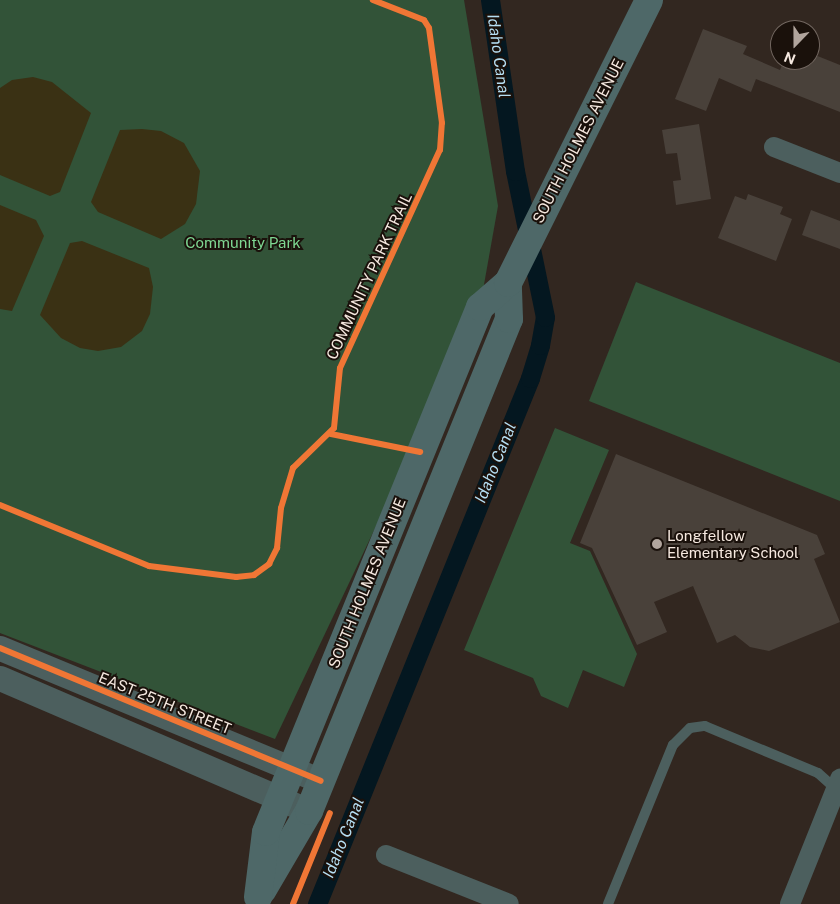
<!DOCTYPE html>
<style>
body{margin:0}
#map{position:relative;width:840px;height:904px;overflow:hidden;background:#322720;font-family:"Public Sans",sans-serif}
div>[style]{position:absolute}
.green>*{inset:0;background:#325338}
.sand>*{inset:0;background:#3a3114}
.canal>*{height:19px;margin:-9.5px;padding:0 9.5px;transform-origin:9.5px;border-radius:9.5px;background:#041720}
.building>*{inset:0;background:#49413a}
.service>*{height:10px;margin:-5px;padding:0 5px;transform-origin:5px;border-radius:5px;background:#4c5f5e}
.minor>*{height:20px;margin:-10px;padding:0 10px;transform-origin:10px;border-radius:10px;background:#4c5f5e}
.tertiary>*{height:25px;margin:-12.5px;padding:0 12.5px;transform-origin:12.5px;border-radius:12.5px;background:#4c5f5e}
.secondary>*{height:28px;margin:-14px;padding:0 14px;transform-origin:14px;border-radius:14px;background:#4e6868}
.cycleway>*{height:6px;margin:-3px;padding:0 3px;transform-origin:3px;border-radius:3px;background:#f07635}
.dots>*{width:14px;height:14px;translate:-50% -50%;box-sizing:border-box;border:2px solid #1a110b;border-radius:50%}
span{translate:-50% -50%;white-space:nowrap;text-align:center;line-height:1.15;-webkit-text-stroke:4px #1a110b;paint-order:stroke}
.street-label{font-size:15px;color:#f6e9e0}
.park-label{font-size:15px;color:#7ed792}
.poi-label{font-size:15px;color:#f6e9e0}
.left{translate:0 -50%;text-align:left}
.water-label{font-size:16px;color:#b5def3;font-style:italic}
.north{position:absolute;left:770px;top:20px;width:50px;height:50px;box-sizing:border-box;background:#1a110b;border:1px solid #726760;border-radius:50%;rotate:202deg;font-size:14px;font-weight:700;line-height:20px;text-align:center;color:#f6e9e0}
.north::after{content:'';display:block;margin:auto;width:18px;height:22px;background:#b1a59d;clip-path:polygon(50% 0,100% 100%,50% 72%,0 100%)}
</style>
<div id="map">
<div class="green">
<i style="clip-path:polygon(0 0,464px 0,498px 206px,480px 307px,275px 739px,0 633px)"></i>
<i style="clip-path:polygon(636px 282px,840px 363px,840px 501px,589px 401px)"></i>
<i style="clip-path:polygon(555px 428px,609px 450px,570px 543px,590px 551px,637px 654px,624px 687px,583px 670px,568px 708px,541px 696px,533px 678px,464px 650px)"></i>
</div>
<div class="sand">
<i style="clip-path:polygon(33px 77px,52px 82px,91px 113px,60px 192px,50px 196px,0 175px,0 88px,12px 80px)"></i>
<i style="clip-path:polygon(142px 129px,161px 131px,184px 143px,200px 171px,196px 204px,185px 224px,161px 239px,98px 212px,91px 202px,120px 130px)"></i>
<i style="clip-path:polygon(0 205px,36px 220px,44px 236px,12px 311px,0 309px)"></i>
<i style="clip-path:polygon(82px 241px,149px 268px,153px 287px,150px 314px,142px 331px,121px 347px,98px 351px,80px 348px,61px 338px,40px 315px,70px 243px)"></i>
</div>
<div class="canal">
<i style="left:317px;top:904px;width:567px;rotate:-67.95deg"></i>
<i style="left:530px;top:378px;width:34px;rotate:-73deg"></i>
<i style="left:540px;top:345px;width:28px;rotate:-80deg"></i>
<i style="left:545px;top:317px;width:149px;rotate:-101.6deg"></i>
<i style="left:515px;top:171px;width:173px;rotate:-98.3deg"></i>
</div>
<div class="building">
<i style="clip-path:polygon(703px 29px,747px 46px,743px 54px,780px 70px,784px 60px,810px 60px,810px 53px,840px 65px,840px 112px,756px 79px,751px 92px,719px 78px,706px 111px,675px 99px)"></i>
<i style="clip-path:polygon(699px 124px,711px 199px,676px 205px,673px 181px,681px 180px,677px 153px,666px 154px,662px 130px)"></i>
<i style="clip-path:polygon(748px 194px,783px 207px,780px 214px,792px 219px,776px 261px,718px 238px,735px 196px,746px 200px)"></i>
<i style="clip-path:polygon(811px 210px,840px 221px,840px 249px,802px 235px)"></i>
<i style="clip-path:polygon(616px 454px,817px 535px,825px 554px,814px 559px,840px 622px,769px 651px,750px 647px,735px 635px,717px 643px,693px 586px,654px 602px,667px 632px,637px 645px,592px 548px,580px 543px)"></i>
</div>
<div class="service">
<i style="left:608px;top:904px;width:172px;rotate:-67.8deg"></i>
<i style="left:673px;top:745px;width:24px;rotate:-45deg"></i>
<i style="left:690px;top:728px;width:15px;rotate:-8deg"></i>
<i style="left:705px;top:726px;width:122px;rotate:22.6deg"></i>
<i style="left:818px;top:773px;width:24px;rotate:42deg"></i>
</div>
<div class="minor">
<i style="left:774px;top:147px;width:71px;rotate:21.5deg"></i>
<i style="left:386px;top:855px;width:132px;rotate:21.7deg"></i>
<i style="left:790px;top:904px;width:135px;rotate:-68.2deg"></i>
</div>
<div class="tertiary">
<i style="left:0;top:648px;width:347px;rotate:22.5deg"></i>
<i style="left:0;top:678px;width:336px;rotate:23.3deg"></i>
</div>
<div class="secondary">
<i style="left:262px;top:891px;width:93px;rotate:-59.6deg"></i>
<i style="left:309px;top:811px;width:531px;rotate:-67.88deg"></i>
<i style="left:509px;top:319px;width:36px;rotate:-92deg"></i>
<i style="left:258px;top:897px;width:65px;rotate:-83deg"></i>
<i style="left:266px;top:832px;width:567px;rotate:-67.82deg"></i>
<i style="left:480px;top:307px;width:37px;rotate:-41deg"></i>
<i style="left:508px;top:283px;width:316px;rotate:-63.5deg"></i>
</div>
<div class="cycleway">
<i style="left:331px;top:434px;width:91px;rotate:11.4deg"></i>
<i style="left:0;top:505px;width:161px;rotate:22.3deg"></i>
<i style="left:149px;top:566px;width:88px;rotate:7.2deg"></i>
<i style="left:236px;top:577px;width:18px;rotate:-6deg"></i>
<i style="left:254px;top:575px;width:19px;rotate:-36deg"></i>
<i style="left:269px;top:564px;width:18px;rotate:-63deg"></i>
<i style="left:277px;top:548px;width:40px;rotate:-84.3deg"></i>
<i style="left:281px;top:508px;width:42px;rotate:-73.3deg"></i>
<i style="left:293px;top:468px;width:57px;rotate:-44.3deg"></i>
<i style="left:334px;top:428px;width:60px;rotate:-84.3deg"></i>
<i style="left:340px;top:368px;width:240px;rotate:-65.4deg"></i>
<i style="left:440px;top:150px;width:27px;rotate:-86deg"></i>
<i style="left:442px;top:123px;width:96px;rotate:-97.8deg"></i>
<i style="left:429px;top:28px;width:9px;rotate:-122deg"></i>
<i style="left:424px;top:20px;width:55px;rotate:-158.6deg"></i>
<i style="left:0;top:648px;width:347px;rotate:22.5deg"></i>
<i style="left:293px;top:904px;width:98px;rotate:-67.9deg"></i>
</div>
<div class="dots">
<i style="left:657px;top:544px;background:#b1a59d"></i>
</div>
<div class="street-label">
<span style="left:578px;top:141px;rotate:-63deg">SOUTH HOLMES AVENUE</span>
<span style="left:369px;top:276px;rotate:-65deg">COMMUNITY PARK TRAIL</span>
<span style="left:367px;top:583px;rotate:-68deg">SOUTH HOLMES AVENUE</span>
<span style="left:165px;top:703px;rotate:22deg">EAST 25TH STREET</span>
</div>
<div class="park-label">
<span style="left:243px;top:243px">Community Park</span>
</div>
<div class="poi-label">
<span class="left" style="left:667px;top:544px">Longfellow<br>Elementary School</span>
</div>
<div class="water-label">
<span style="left:498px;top:56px;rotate:82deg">Idaho Canal</span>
<span style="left:496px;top:463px;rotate:-68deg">Idaho Canal</span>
<span style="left:344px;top:838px;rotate:-68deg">Idaho Canal</span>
</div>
<div class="north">N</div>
</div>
